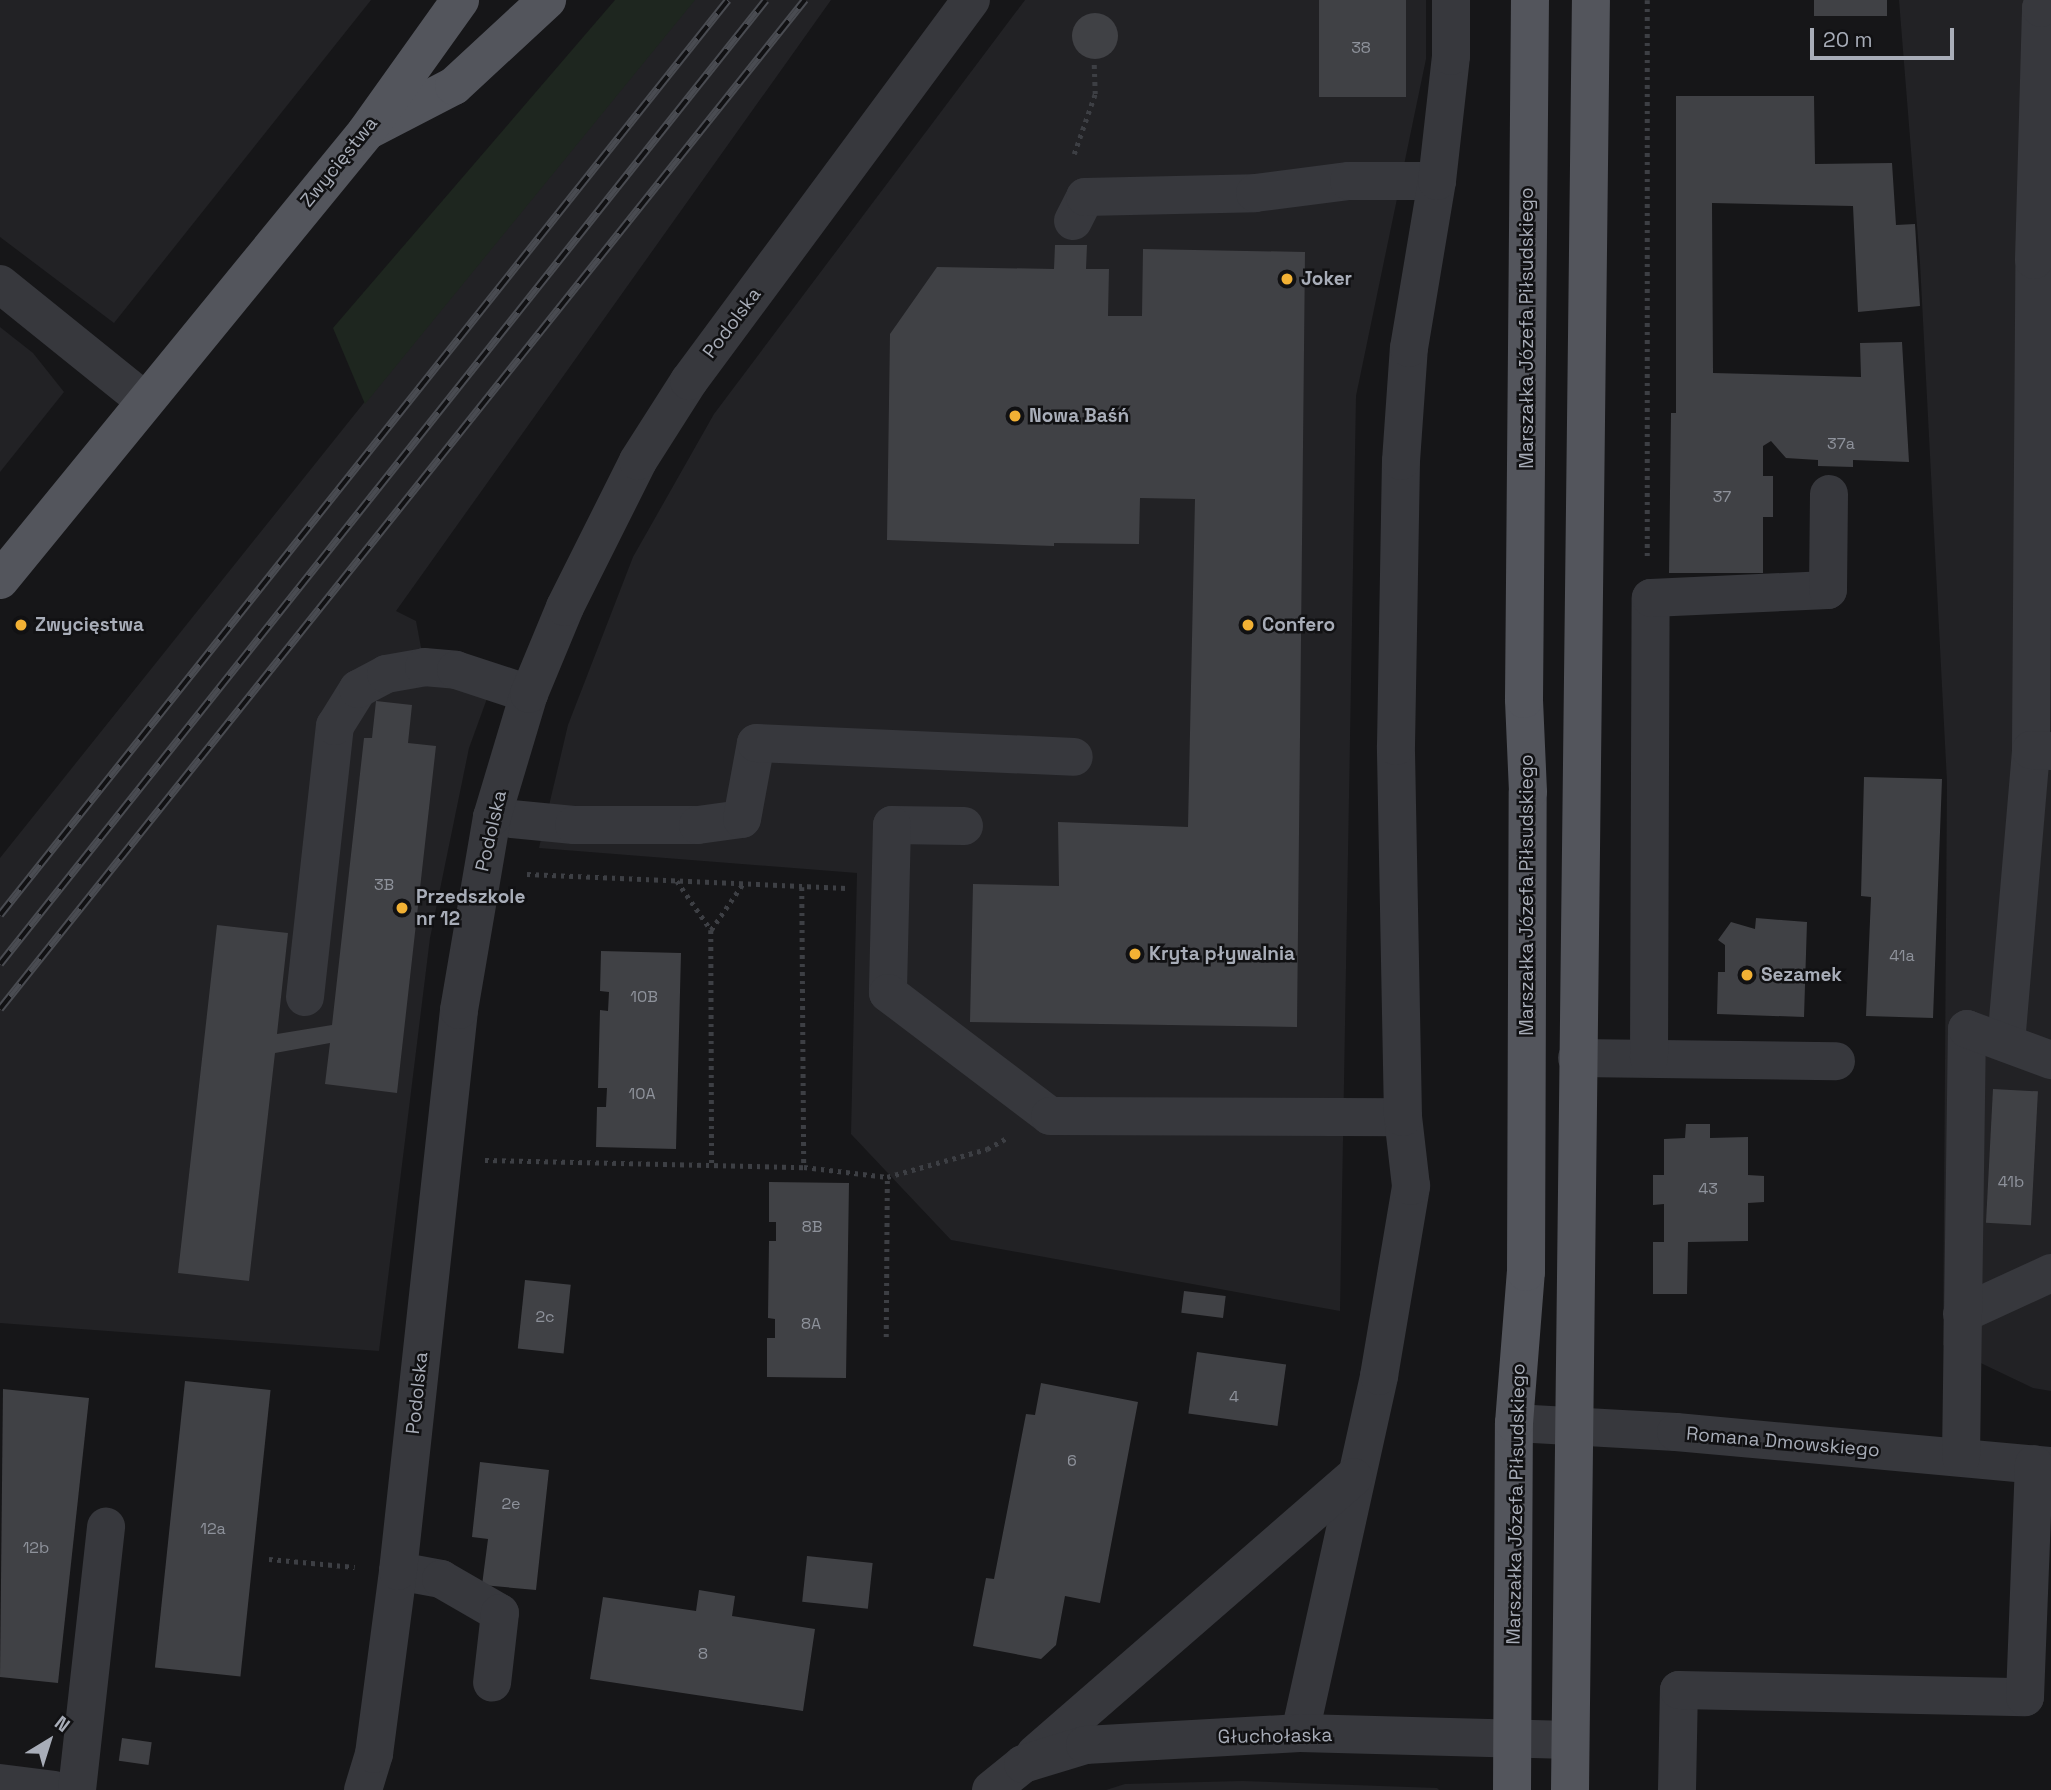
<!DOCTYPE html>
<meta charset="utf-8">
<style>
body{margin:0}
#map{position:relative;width:2051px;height:1790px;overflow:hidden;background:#161618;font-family:"Space Grotesk",sans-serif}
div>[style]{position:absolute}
.built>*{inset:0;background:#222225}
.green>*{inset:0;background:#1e261f}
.building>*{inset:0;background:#404145;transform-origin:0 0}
.round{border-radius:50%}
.path>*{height:4.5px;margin-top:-2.25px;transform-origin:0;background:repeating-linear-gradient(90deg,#3d3f44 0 3.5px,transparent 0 8.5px)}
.minor>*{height:38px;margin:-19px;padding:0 19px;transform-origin:19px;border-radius:19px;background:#37383d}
.major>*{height:38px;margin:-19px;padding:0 19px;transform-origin:19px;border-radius:19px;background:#53555c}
.rail>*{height:8px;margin-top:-4px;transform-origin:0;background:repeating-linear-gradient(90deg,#111113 0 16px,#4a4c52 0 32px);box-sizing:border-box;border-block:2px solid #4a4c52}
.dots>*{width:19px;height:19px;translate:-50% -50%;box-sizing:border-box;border:4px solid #111113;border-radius:50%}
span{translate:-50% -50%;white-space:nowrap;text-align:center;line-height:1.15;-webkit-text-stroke:5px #111113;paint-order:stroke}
.number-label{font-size:16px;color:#8e929b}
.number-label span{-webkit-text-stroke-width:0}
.street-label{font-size:19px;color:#a8adb8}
.poi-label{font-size:19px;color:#a8adb8;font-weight:700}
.left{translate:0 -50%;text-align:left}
.north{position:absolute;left:14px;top:1706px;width:70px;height:70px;-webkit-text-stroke:5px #111113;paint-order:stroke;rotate:38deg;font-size:19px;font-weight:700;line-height:28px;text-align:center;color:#a8adb8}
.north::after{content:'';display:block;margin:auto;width:24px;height:32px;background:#a8adb8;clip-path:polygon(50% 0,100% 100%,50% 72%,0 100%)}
.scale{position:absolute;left:1810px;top:28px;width:144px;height:32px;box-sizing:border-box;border:4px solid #a8adb8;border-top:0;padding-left:9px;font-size:21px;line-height:24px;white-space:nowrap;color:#a8adb8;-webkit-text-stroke:5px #111113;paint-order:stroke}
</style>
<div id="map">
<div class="built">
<i style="clip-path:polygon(0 0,371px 0,114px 323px,0 237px)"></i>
<i style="clip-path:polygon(686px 0,831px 0,396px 611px,416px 621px,427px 679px,489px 693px,469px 748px,430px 938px,379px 1351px,0 1323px,0 858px)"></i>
<i style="clip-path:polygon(1025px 0,1426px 0,1426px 59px,1356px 396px,1340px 1311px,951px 1240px,851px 1134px,857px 873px,539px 848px,568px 725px,633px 557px,714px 414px)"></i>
<i style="clip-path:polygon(1899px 0,2051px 0,2051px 1391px,2033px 1388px,1943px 1345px,1947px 782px,1920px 263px)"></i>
<i style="clip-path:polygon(0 327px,33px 353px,64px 392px,0 472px)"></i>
<i style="clip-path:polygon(1242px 1781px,1437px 1788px,1439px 1790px,1106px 1790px,1125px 1784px)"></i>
</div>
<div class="green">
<i style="clip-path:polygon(615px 0,695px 0,365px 404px,333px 328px)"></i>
</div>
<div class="building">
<i style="left:1319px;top:0;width:87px;height:97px"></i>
<i style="left:1814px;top:0;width:73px;height:16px"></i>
<i class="round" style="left:1072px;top:13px;width:46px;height:46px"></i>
<i style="clip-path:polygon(1676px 96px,1814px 96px,1815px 164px,1892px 163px,1896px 225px,1915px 224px,1920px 306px,1858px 312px,1853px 206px,1712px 203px,1713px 373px,1861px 377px,1860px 343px,1902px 342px,1909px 462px,1853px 460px,1853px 467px,1818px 466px,1818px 460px,1786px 458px,1771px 441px,1763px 446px,1763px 476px,1773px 476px,1773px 517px,1763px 517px,1763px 573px,1669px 573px,1671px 413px,1676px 413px)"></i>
<i style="clip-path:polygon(1055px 245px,1087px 245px,1086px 269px,1109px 269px,1108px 316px,1142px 316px,1143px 249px,1305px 252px,1297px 1027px,970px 1022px,973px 884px,1059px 886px,1058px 822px,1188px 827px,1195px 499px,1140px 498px,1139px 544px,1054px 543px,1054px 546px,887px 540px,890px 334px,937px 267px,1054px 269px)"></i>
<i style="clip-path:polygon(376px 701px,412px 705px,408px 743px,436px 746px,397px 1093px,325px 1084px,330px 1043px,275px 1053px,249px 1281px,178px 1273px,217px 925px,288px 933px,277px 1034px,332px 1025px,364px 738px,372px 738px)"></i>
<i style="clip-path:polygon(1864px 777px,1942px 779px,1933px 1018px,1866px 1016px,1871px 897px,1861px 896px)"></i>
<i style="clip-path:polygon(1756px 918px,1807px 922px,1804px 1017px,1717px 1014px,1718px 972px,1725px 972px,1725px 945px,1718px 940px,1731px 922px,1755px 929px)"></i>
<i style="clip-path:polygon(601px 951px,681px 953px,676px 1149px,596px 1147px,597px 1107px,606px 1107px,607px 1088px,598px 1088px,600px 1010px,608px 1011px,609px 992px,600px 991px)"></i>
<i style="left:1993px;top:1089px;width:45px;height:134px;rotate:3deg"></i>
<i style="clip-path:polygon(1686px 1124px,1710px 1124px,1710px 1138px,1748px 1137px,1748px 1175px,1764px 1176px,1764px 1202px,1748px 1203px,1748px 1241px,1688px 1242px,1687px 1294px,1653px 1294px,1653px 1242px,1664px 1242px,1664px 1204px,1653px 1205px,1653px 1175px,1664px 1175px,1664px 1139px,1685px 1138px)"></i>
<i style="clip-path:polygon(769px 1182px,849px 1183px,846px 1378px,767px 1377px,767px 1338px,775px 1338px,775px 1319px,768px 1318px,769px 1241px,776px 1241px,776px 1222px,769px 1222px)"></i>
<i style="left:525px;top:1280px;width:46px;height:69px;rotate:6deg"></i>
<i style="left:1184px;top:1291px;width:42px;height:22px;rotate:7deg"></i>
<i style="left:1197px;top:1352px;width:90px;height:62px;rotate:8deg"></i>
<i style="left:185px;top:1381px;width:86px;height:288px;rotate:6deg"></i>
<i style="clip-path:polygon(1041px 1383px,1138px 1402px,1100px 1603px,1065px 1596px,1056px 1645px,1041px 1659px,973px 1646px,986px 1578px,994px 1579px,1026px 1414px,1035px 1415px)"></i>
<i style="clip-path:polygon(3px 1389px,89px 1398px,58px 1683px,0 1677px)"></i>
<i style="clip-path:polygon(480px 1462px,549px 1470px,536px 1590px,482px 1585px,488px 1539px,472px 1537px)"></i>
<i style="left:807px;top:1556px;width:66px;height:46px;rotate:6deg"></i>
<i style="clip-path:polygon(699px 1590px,735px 1596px,732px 1616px,815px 1629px,803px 1711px,590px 1679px,603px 1597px,696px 1611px)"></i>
<i style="left:122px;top:1738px;width:30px;height:23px;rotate:8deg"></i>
</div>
<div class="path">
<i style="left:1074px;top:154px;width:64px;rotate:-70.7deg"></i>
<i style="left:1095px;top:94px;width:30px;rotate:-92deg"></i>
<i style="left:1647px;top:556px;width:556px;rotate:-90deg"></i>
<i style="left:527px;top:874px;width:320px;rotate:2.5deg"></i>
<i style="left:677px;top:881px;width:60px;rotate:55.2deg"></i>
<i style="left:711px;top:930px;width:55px;rotate:-55.4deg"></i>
<i style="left:802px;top:887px;width:280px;rotate:89.6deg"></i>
<i style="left:711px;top:930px;width:234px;rotate:89.8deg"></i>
<i style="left:485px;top:1160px;width:319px;rotate:1.3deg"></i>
<i style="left:804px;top:1167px;width:84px;rotate:6.9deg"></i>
<i style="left:887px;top:1177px;width:104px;rotate:-15.6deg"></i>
<i style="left:987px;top:1149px;width:21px;rotate:-29deg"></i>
<i style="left:886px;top:1337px;width:160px;rotate:-89.6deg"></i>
<i style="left:269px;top:1559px;width:86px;rotate:5.3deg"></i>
</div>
<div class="minor">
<i style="left:1073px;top:221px;width:27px;rotate:-63deg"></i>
<i style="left:1085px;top:197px;width:170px;rotate:-1.3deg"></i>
<i style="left:1255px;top:193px;width:95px;rotate:-7.3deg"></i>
<i style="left:1349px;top:181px;width:88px"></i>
<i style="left:0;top:284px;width:186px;rotate:38.9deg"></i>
<i style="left:2031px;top:750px;width:490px;rotate:-89.6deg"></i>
<i style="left:2034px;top:260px;width:252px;rotate:-88.4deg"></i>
<i style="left:2041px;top:8px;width:11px;rotate:-49deg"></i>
<i style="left:492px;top:817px;width:82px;rotate:5.6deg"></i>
<i style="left:574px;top:825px;width:124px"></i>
<i style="left:698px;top:825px;width:44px;rotate:-7.8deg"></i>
<i style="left:742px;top:819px;width:77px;rotate:-79.6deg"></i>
<i style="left:756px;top:743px;width:318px;rotate:2.5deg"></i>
<i style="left:964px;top:826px;width:72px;rotate:-179.2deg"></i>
<i style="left:892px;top:825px;width:168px;rotate:91.4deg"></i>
<i style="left:888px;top:993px;width:203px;rotate:37.2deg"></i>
<i style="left:1050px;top:1116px;width:353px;rotate:0.2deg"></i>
<i style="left:305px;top:997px;width:273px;rotate:-83.7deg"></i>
<i style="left:335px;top:726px;width:44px;rotate:-58.1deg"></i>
<i style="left:358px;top:689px;width:32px;rotate:-28deg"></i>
<i style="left:386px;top:674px;width:39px;rotate:-10deg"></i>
<i style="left:424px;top:667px;width:32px;rotate:5deg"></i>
<i style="left:456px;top:670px;width:77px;rotate:18.2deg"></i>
<i style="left:2006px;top:1043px;width:294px;rotate:-85.1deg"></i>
<i style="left:2031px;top:750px;width:20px;rotate:3deg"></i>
<i style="left:1577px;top:1058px;width:259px;rotate:0.7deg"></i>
<i style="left:1649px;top:1058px;width:460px;rotate:-89.8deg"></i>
<i style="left:1651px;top:598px;width:177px;rotate:-2.6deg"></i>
<i style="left:1828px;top:590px;width:96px;rotate:-89.4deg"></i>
<i style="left:1962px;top:1314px;width:98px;rotate:-24.7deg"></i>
<i style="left:1514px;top:1423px;width:162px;rotate:3.2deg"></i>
<i style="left:1676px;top:1432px;width:377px;rotate:5.2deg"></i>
<i style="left:1961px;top:1457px;width:428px;rotate:-89.2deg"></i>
<i style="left:1967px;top:1029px;width:90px;rotate:20.3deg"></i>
<i style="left:398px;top:1571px;width:44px;rotate:10.5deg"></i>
<i style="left:441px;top:1579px;width:68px;rotate:30deg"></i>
<i style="left:500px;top:1613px;width:70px;rotate:96.5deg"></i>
<i style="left:1300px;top:1733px;width:366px;rotate:-77.5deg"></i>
<i style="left:1379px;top:1376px;width:193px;rotate:-80.4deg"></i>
<i style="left:1411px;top:1186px;width:69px;rotate:-96.6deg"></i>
<i style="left:1403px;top:1117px;width:371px;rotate:-91.1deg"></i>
<i style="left:1396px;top:746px;width:285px;rotate:-89deg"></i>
<i style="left:1401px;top:461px;width:113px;rotate:-86deg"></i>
<i style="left:1409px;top:348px;width:169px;rotate:-80.5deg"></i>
<i style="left:1437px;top:181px;width:126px;rotate:-83.6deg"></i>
<i style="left:1451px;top:56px;width:56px;rotate:-90deg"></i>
<i style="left:1035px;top:1754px;width:422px;rotate:-41deg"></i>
<i style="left:0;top:1783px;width:54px;rotate:7.4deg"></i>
<i style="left:77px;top:1790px;width:265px;rotate:-83.7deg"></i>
<i style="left:363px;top:1790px;width:38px;rotate:-73deg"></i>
<i style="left:374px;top:1754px;width:185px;rotate:-82.5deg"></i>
<i style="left:398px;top:1571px;width:564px;rotate:-83.79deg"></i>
<i style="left:459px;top:1010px;width:196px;rotate:-80.3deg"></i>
<i style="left:492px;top:817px;width:128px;rotate:-73.3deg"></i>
<i style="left:529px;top:694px;width:94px;rotate:-67.5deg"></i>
<i style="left:565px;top:607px;width:163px;rotate:-63.4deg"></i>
<i style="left:638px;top:461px;width:95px;rotate:-57.5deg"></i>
<i style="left:689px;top:381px;width:474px;rotate:-53.5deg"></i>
<i style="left:991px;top:1790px;width:41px;rotate:-39.1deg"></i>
<i style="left:1023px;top:1764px;width:65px;rotate:-17deg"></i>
<i style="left:1085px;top:1745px;width:215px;rotate:-3.2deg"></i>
<i style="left:1300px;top:1733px;width:270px;rotate:1.5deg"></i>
<i style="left:1677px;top:1790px;width:100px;rotate:-88.9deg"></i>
<i style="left:1679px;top:1690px;width:346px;rotate:1.2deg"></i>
<i style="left:2025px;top:1697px;width:233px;rotate:-87.8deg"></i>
</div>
<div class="major">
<i style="left:371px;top:129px;width:93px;rotate:-27.4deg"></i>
<i style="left:454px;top:86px;width:127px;rotate:-42.8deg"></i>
<i style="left:0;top:580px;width:578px;rotate:-50.75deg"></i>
<i style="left:366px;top:132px;width:162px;rotate:-54.5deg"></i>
<i style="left:1512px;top:1790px;width:367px;rotate:-89.7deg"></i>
<i style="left:1514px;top:1423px;width:151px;rotate:-85.5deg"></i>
<i style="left:1526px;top:1272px;width:480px;rotate:-89.8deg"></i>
<i style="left:1528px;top:792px;width:93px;rotate:-92.5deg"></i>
<i style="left:1524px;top:699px;width:699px;rotate:-89.51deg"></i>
<i style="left:1570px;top:1790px;width:1790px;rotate:-89.33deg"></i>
</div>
<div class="rail">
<i style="left:0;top:915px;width:1169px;rotate:-51.49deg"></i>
<i style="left:0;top:964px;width:1231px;rotate:-51.53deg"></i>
<i style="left:0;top:1009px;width:1291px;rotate:-51.42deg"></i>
</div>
<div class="dots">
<i style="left:1287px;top:279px;background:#f2b134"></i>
<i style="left:1015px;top:416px;background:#f2b134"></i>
<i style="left:21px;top:625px;background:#f2b134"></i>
<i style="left:1248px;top:625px;background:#f2b134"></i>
<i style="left:402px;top:908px;background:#f2b134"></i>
<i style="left:1135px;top:954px;background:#f2b134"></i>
<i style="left:1747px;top:975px;background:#f2b134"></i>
</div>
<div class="number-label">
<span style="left:1361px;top:48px">38</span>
<span style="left:1841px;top:444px">37a</span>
<span style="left:1722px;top:497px">37</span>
<span style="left:384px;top:885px">3B</span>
<span style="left:1902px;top:956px">41a</span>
<span style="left:644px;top:997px">10B</span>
<span style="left:642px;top:1094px">10A</span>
<span style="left:2011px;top:1182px">41b</span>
<span style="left:1708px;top:1189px">43</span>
<span style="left:812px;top:1227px">8B</span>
<span style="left:545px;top:1317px">2c</span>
<span style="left:811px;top:1324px">8A</span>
<span style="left:1234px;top:1397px">4</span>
<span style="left:1072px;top:1461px">6</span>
<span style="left:511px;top:1504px">2e</span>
<span style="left:213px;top:1529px">12a</span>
<span style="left:36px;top:1548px">12b</span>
<span style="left:703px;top:1654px">8</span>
</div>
<div class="street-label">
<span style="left:339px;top:162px;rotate:-51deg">Zwycięstwa</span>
<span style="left:732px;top:323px;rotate:-53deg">Podolska</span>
<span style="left:1527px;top:328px;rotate:-90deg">Marszałka Józefa Piłsudskiego</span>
<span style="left:491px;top:831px;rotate:-77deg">Podolska</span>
<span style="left:1527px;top:895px;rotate:-90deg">Marszałka Józefa Piłsudskiego</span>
<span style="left:417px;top:1393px;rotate:-84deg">Podolska</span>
<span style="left:1783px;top:1442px;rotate:5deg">Romana Dmowskiego</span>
<span style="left:1516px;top:1504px;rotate:-89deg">Marszałka Józefa Piłsudskiego</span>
<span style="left:1275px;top:1736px;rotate:-1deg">Głuchołaska</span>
</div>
<div class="poi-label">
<span class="left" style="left:1301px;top:279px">Joker</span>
<span class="left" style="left:1029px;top:416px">Nowa Baśń</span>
<span class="left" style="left:35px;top:625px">Zwycięstwa</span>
<span class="left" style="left:1262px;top:625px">Confero</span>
<span class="left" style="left:416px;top:908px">Przedszkole<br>nr 12</span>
<span class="left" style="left:1149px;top:954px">Kryta pływalnia</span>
<span class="left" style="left:1761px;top:975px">Sezamek</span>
</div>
<div class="north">N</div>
<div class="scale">20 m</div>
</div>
